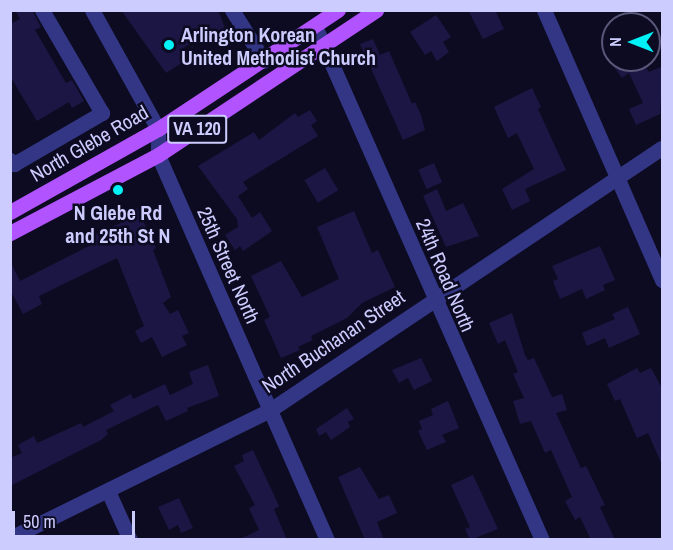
<!DOCTYPE html>
<style>
body{margin:0}
#map{position:relative;width:673px;height:550px;overflow:hidden;background:#0d0b21;font-family:"Archivo Narrow",sans-serif}
div>[style]{position:absolute}
.building>*{inset:0;background:#1b1644;transform-origin:0 0}
.minor>*{height:15px;margin:-7.5px;padding:0 7.5px;transform-origin:7.5px;border-radius:7.5px;background:#323684}
.major>*{height:15px;margin:-7.5px;padding:0 7.5px;transform-origin:7.5px;border-radius:7.5px;background:#b153ff}
.dots>*{width:16px;height:16px;translate:-50% -50%;box-sizing:border-box;border:3px solid #0d0b21;border-radius:50%}
span{translate:-50% -50%;white-space:nowrap;text-align:center;line-height:1.15;-webkit-text-stroke:5px #0d0b21;paint-order:stroke}
.shield-label span{padding:2px 4px;background:#0d0b21;border:2px solid;border-radius:4px;-webkit-text-stroke-width:0}
.shield-label{font-size:18px;color:#cdccff;font-weight:700}
.poi-label{font-size:20px;color:#cdccff;font-weight:700}
.left{translate:0 -50%;text-align:left}
.street-label{font-size:20px;color:#cdccff}
.frame{position:absolute;inset:0;border:12px solid #cdccff;pointer-events:none}
.north{position:absolute;left:601px;top:12px;width:60px;height:60px;box-sizing:border-box;background:#0d0b21;border:2px solid #5a587a;border-radius:50%;rotate:270deg;font-size:16px;font-weight:700;line-height:24px;text-align:center;color:#cdccff}
.north::after{content:'';display:block;margin:auto;width:21px;height:27px;background:#00f2f7;clip-path:polygon(50% 0,100% 100%,50% 72%,0 100%)}
.scale{position:absolute;left:12px;top:511px;width:123px;height:27px;box-sizing:border-box;border:3px solid #cdccff;border-top:0;padding-left:8px;font-size:18px;line-height:21px;white-space:nowrap;color:#cdccff;-webkit-text-stroke:4px #0d0b21;paint-order:stroke}
</style>
<div id="map">
<div class="building">
<i style="clip-path:polygon(15px 10px,32px 10px,41px 27px,35px 30px,66px 83px,72px 80px,84px 101px,72px 108px,69px 102px,37px 121px,10px 76px,10px 24px,20px 19px)"></i>
<i style="clip-path:polygon(121px 10px,218px 10px,225px 28px,213px 36px,210px 31px,182px 49px,188px 59px,166px 73px)"></i>
<i style="clip-path:polygon(468px 10px,495px 10px,504px 29px,483px 39px)"></i>
<i style="clip-path:polygon(436px 15px,451px 37px,443px 42px,449px 52px,437px 61px,431px 51px,425px 55px,410px 32px)"></i>
<i style="clip-path:polygon(373px 39px,380px 55px,389px 51px,412px 104px,415px 102px,421px 115px,425px 130px,403px 140px,360px 44px)"></i>
<i style="clip-path:polygon(609px 60px,647px 60px,643px 63px,649px 72px,663px 66px,660px 114px,636px 125px,629px 109px,643px 103px,629px 73px,622px 78px)"></i>
<i style="clip-path:polygon(532px 88px,541px 107px,538px 109px,566px 170px,525px 189px,530px 201px,512px 210px,502px 189px,534px 169px,517px 133px,508px 138px,494px 107px)"></i>
<i style="clip-path:polygon(310px 110px,317px 121px,311px 125px,318px 136px,243px 182px,248px 189px,238px 196px,252px 218px,260px 212px,272px 231px,243px 251px,240px 246px,235px 250px,225px 235px,238px 227px,237px 219px,198px 166px,254px 132px,259px 140px,295px 113px,298px 117px)"></i>
<i style="left:434px;top:163px;width:21px;height:17px;rotate:67deg"></i>
<i style="left:325px;top:168px;width:26px;height:24px;rotate:59deg"></i>
<i style="clip-path:polygon(437px 189px,446px 211px,463px 203px,479px 236px,446px 247px,423px 196px)"></i>
<i style="clip-path:polygon(137px 208px,156px 248px,153px 250px,171px 297px,163px 303px,170px 314px,178px 310px,189px 333px,182px 336px,187px 345px,162px 357px,152px 337px,141px 343px,135px 331px,144px 326px,117px 258px,39px 296px,42px 304px,23px 314px,10px 290px,10px 261px,20px 281px,91px 245px,88px 237px,121px 223px,118px 216px)"></i>
<i style="clip-path:polygon(354px 211px,372px 253px,378px 250px,395px 287px,362px 303px,347px 318px,311px 336px,313px 340px,298px 347px,300px 350px,281px 358px,264px 320px,270px 317px,251px 276px,281px 261px,302px 297px,339px 279px,317px 227px)"></i>
<i style="clip-path:polygon(600px 246px,615px 280px,603px 285px,605px 290px,586px 299px,582px 289px,560px 299px,553px 281px,558px 279px,552px 266px)"></i>
<i style="clip-path:polygon(628px 307px,640px 334px,609px 348px,605px 338px,587px 346px,582px 333px,615px 319px,612px 314px)"></i>
<i style="clip-path:polygon(512px 313px,525px 355px,528px 360px,534px 358px,552px 397px,562px 394px,567px 410px,556px 413px,581px 468px,586px 466px,605px 505px,600px 507px,615px 540px,591px 540px,580px 517px,575px 520px,565px 501px,572px 497px,551px 450px,545px 453px,531px 421px,520px 424px,513px 401px,524px 398px,513px 374px,518px 372px,505px 340px,498px 344px,489px 323px)"></i>
<i style="clip-path:polygon(421px 358px,432px 381px,414px 390px,408px 378px,399px 383px,392px 370px)"></i>
<i style="clip-path:polygon(208px 365px,219px 396px,187px 408px,188px 411px,166px 421px,158px 405px,106px 430px,108px 434px,101px 440px,10px 486px,10px 458px,22px 453px,18px 445px,34px 436px,37px 443px,81px 423px,83px 427px,114px 411px,110px 405px,131px 394px,133px 399px,165px 384px,170px 395px,193px 384px,189px 372px)"></i>
<i style="clip-path:polygon(637px 368px,640px 373px,651px 368px,663px 390px,663px 467px,648px 433px,637px 438px,620px 399px,615px 401px,607px 384px)"></i>
<i style="clip-path:polygon(448px 401px,459px 428px,442px 435px,446px 442px,427px 450px,418px 431px,422px 429px,419px 421px,433px 415px,431px 409px)"></i>
<i style="clip-path:polygon(347px 408px,354px 419px,348px 422px,350px 427px,331px 440px,326px 432px,319px 436px,316px 429px)"></i>
<i style="clip-path:polygon(253px 450px,279px 506px,274px 509px,287px 540px,238px 540px,259px 530px,249px 508px,255px 505px,234px 466px,244px 461px,242px 455px)"></i>
<i style="clip-path:polygon(360px 467px,379px 499px,389px 495px,397px 513px,377px 522px,384px 540px,365px 540px,338px 477px)"></i>
<i style="clip-path:polygon(473px 475px,498px 529px,470px 540px,465px 529px,470px 527px,451px 485px)"></i>
<i style="clip-path:polygon(179px 498px,193px 528px,181px 533px,178px 525px,169px 530px,158px 507px)"></i>
</div>
<div class="minor">
<i style="left:92px;top:10px;width:136px;rotate:61deg"></i>
<i style="left:158px;top:129px;width:26px;rotate:90deg"></i>
<i style="left:158px;top:155px;width:420px;rotate:66.3deg"></i>
<i style="left:232px;top:10px;width:60px;rotate:57.9deg"></i>
<i style="left:544px;top:10px;width:295px;rotate:66.4deg"></i>
<i style="left:315px;top:26px;width:562px;rotate:66.17deg"></i>
<i style="left:10px;top:160px;width:6px;rotate:45deg"></i>
<i style="left:14px;top:164px;width:102px;rotate:-30.1deg"></i>
<i style="left:102px;top:113px;width:119px;rotate:-120.2deg"></i>
<i style="left:108px;top:491px;width:54px;rotate:65.8deg"></i>
<i style="left:10px;top:538px;width:290px;rotate:-26.2deg"></i>
<i style="left:270px;top:410px;width:471px;rotate:-33.8deg"></i>
</div>
<div class="major">
<i style="left:10px;top:212px;width:170px;rotate:-29.3deg"></i>
<i style="left:158px;top:129px;width:216px;rotate:-33.5deg"></i>
<i style="left:10px;top:233px;width:167px;rotate:-27.8deg"></i>
<i style="left:158px;top:155px;width:262px;rotate:-33.6deg"></i>
</div>
<div class="dots">
<i style="left:169px;top:45px;background:#00f2f7"></i>
<i style="left:118px;top:190px;background:#00f2f7"></i>
</div>
<div class="shield-label">
<span style="left:197px;top:129px">VA 120</span>
</div>
<div class="poi-label">
<span class="left" style="left:181px;top:46px">Arlington Korean<br>United Methodist Church</span>
<span style="left:118px;top:224px">N Glebe Rd<br>and 25th St N</span>
</div>
<div class="street-label">
<span style="left:89px;top:143px;rotate:-30deg">North Glebe Road</span>
<span style="left:229px;top:265px;rotate:66deg">25th Street North</span>
<span style="left:446px;top:275px;rotate:67deg">24th Road North</span>
<span style="left:333px;top:341px;rotate:-34deg">North Buchanan Street</span>
</div>
<div class="frame"></div>
<div class="north">N</div>
<div class="scale">50 m</div>
</div>
